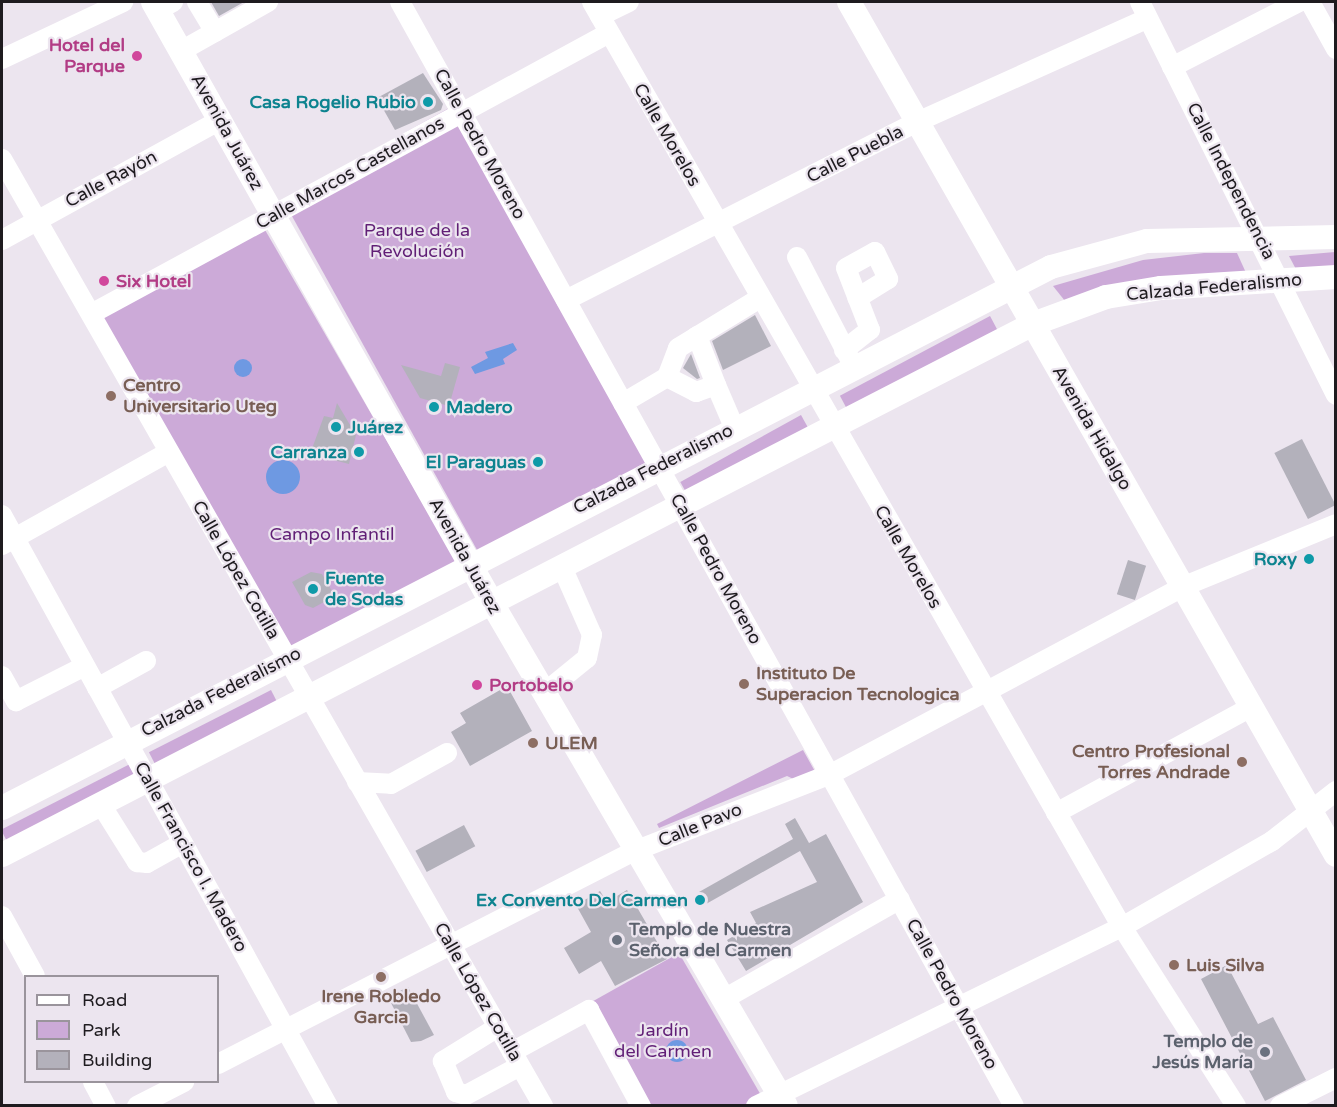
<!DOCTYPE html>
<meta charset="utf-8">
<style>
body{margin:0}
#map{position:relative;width:1337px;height:1107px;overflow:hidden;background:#ece5ef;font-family:"Varela Round",sans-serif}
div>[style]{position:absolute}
.green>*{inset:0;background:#ccaad8;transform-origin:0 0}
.water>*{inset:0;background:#6e99e2}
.round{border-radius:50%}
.building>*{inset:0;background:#b3b1bb;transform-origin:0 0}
.minor>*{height:20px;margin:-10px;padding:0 10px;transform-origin:10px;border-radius:10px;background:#fff}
.major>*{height:24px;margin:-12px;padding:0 12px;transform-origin:12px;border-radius:12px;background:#fff}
.dots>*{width:16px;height:16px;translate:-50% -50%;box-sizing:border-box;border:3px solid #ece5ef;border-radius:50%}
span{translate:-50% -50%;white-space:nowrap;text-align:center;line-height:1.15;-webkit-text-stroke:4.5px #ece5ef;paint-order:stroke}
.hotel-label{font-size:18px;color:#b23c85;font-weight:700}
.right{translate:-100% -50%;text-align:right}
.left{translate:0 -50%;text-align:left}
.culture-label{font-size:18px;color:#0d838f;font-weight:700}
.street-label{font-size:18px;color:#1e1b1f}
.park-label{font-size:18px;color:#611f76}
.education-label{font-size:18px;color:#785e54;font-weight:700}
.worship-label{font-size:18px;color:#5b616d;font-weight:700}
.frame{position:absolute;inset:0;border:3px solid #1e1b1f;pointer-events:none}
.legend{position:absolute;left:24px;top:975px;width:195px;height:108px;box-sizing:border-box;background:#ece5ef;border:2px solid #9a949c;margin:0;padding:8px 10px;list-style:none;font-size:18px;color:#1e1b1f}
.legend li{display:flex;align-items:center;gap:12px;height:30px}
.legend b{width:30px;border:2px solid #9a949c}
</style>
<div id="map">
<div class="green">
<i style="left:451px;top:107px;width:409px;height:192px;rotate:61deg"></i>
<i style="left:257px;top:216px;width:403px;height:186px;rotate:60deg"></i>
<i style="clip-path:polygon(1335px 252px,1335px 271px,1299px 275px,1289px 256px)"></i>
<i style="clip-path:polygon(1204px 253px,1237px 253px,1247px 275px,1065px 301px,1053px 286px,1143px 260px)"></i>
<i style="left:990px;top:316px;width:19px;height:170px;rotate:62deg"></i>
<i style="left:801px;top:415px;width:18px;height:138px;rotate:61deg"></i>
<i style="left:271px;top:690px;width:18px;height:137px;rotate:63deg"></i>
<i style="clip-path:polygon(803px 750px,817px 775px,800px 782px,787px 776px,659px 828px,657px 824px)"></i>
<i style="left:132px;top:763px;width:18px;height:147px;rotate:63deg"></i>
<i style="clip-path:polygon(679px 953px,762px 1097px,745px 1105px,630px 1105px,579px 1009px)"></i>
</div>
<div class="water">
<i style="clip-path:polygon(513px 343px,517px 350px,503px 359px,505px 364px,475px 374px,471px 367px,488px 358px,485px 352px)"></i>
<i class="round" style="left:234px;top:359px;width:18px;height:18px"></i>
<i class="round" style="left:266px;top:460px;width:34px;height:34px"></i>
<i class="round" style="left:666px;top:1040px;width:22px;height:22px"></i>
</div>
<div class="building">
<i style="clip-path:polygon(211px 2px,244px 2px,219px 16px)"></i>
<i style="clip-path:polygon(423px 73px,443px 104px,441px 110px,395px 130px,377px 98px)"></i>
<i style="clip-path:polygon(755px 315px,771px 346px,723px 370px,712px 341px)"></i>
<i style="clip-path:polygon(691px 354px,700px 378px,697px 379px,683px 368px)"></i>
<i style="clip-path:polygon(445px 363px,460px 367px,449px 406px,420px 398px,401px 365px,441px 376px)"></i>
<i style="clip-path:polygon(337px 403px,356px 435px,349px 464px,310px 454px,324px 416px,333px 418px)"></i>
<i style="left:1302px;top:439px;width:74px;height:31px;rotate:63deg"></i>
<i class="round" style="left:531px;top:454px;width:14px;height:14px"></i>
<i style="left:1128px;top:560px;width:19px;height:36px;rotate:18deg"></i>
<i style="clip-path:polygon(311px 572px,322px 574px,335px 596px,313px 608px,305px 605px,292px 582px)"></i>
<i style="clip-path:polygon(507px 686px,532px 731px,470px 766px,451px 732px,466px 723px,460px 713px)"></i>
<i style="clip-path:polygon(795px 818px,809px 843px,826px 834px,863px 902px,746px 971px,727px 940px,756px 923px,750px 912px,817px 882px,800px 851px,706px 904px,699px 892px,793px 839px,785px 824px)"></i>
<i style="left:464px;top:825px;width:24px;height:55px;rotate:62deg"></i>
<i style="clip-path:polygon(627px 890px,667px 959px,615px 986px,601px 961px,579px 974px,564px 948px,591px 932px,576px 905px,600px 891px,607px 902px)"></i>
<i style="clip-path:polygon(1227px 965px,1258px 1024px,1273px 1017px,1306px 1080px,1265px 1101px,1201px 979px)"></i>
<i style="clip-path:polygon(408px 987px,434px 1035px,421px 1041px,411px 1042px,388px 997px)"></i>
</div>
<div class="minor">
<i style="left:197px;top:2px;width:35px;rotate:59deg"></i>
<i style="left:400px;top:2px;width:1263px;rotate:60.92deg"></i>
<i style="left:592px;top:2px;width:1066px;rotate:60.19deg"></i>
<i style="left:1122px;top:927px;width:212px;rotate:57.5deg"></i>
<i style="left:1140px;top:2px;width:439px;rotate:63.5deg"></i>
<i style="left:1310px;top:2px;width:54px;rotate:61deg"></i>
<i style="left:158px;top:10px;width:17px;rotate:-28deg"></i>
<i style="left:600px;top:16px;width:32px;rotate:-26deg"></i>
<i style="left:181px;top:51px;width:100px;rotate:-29.4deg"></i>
<i style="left:2px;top:59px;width:134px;rotate:-25.2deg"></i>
<i style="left:1172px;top:67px;width:143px;rotate:-27.1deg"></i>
<i style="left:2px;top:159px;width:1091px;rotate:60.26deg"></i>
<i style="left:2px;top:240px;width:249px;rotate:-28.8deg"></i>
<i style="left:797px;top:257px;width:117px;rotate:62.6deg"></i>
<i style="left:566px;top:300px;width:394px;rotate:-26.9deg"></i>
<i style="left:917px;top:122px;width:253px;rotate:-24.2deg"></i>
<i style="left:91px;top:314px;width:589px;rotate:-28.48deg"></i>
<i style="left:697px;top:336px;width:53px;rotate:68.8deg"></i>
<i style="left:844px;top:350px;width:33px;rotate:-38deg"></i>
<i style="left:870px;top:330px;width:66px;rotate:-111.2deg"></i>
<i style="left:846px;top:268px;width:33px;rotate:-29deg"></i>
<i style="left:875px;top:252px;width:30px;rotate:64deg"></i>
<i style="left:888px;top:279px;width:36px;rotate:148deg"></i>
<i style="left:667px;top:377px;width:33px;rotate:27deg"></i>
<i style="left:696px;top:392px;width:21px;rotate:-19deg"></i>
<i style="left:716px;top:385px;width:46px;rotate:66.8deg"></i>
<i style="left:623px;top:403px;width:51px;rotate:-30.6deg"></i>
<i style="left:667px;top:377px;width:31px;rotate:-69deg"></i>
<i style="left:678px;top:348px;width:96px;rotate:-31.4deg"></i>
<i style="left:2px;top:515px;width:675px;rotate:61.12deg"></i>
<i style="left:2px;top:545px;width:191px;rotate:-29.1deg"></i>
<i style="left:2px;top:676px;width:29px;rotate:61deg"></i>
<i style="left:16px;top:701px;width:77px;rotate:-26.9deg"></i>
<i style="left:97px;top:688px;width:56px;rotate:-28.9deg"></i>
<i style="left:544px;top:693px;width:55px;rotate:-39.1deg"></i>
<i style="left:587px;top:658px;width:24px;rotate:-78deg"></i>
<i style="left:592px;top:635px;width:74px;rotate:-113.8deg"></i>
<i style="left:357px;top:782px;width:34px;rotate:3deg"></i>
<i style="left:391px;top:784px;width:64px;rotate:-29deg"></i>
<i style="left:100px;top:803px;width:70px;rotate:57.9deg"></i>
<i style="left:137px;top:862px;width:10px;rotate:6deg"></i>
<i style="left:147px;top:863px;width:41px;rotate:-29.1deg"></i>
<i style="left:1056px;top:813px;width:222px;rotate:-28.5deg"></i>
<i style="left:2px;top:916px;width:68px;rotate:61.2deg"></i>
<i style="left:724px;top:999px;width:202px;rotate:-29.6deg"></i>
<i style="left:498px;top:1027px;width:65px;rotate:148.3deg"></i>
<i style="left:443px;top:1061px;width:34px;rotate:67deg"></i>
<i style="left:456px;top:1092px;width:10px;rotate:17deg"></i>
<i style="left:466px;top:1095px;width:61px;rotate:-28.2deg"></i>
<i style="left:512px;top:1052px;width:88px;rotate:-28.6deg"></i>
<i style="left:589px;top:1010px;width:109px;rotate:61.6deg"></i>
<i style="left:218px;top:1064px;width:470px;rotate:-27.1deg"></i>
<i style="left:637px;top:850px;width:208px;rotate:-21.4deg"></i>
<i style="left:831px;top:774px;width:398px;rotate:-28deg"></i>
<i style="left:1182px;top:587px;width:166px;rotate:-22.2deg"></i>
<i style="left:93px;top:1082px;width:27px;rotate:62deg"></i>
<i style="left:137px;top:1106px;width:53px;rotate:-27.1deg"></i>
<i style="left:756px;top:1106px;width:407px;rotate:-26.1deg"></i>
<i style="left:1122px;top:927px;width:173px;rotate:-29.8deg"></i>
<i style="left:1272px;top:841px;width:81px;rotate:-38deg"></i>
<i style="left:1280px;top:1106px;width:63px;rotate:-26.6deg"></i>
</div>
<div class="major">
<i style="left:153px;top:2px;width:692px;rotate:60.58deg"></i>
<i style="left:493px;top:605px;width:580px;rotate:59.68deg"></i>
<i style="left:849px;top:2px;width:982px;rotate:60.28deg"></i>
<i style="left:2px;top:808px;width:1180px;rotate:-27.28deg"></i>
<i style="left:1051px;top:267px;width:99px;rotate:-15.2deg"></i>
<i style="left:1147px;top:241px;width:189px;rotate:-1.2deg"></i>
<i style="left:2px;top:855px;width:1160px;rotate:-27.25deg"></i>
<i style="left:1033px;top:324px;width:78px;rotate:-20.3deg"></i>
<i style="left:1106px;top:297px;width:56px;rotate:-9.3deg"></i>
<i style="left:1161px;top:288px;width:175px;rotate:-3.6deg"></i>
</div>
<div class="dots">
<i style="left:137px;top:56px;background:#d1479c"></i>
<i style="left:428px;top:102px;background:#0f9aa8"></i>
<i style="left:104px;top:281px;background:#d1479c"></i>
<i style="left:111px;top:396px;background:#8d6e63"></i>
<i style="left:434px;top:407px;background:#0f9aa8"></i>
<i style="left:336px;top:427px;background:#0f9aa8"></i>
<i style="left:359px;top:452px;background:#0f9aa8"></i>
<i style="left:538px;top:462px;background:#0f9aa8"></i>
<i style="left:1309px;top:559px;background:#0f9aa8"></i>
<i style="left:313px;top:589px;background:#0f9aa8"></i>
<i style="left:744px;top:684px;background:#8d6e63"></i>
<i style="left:477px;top:685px;background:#d1479c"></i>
<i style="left:533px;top:743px;background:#8d6e63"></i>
<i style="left:1242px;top:762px;background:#8d6e63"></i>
<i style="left:700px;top:900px;background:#0f9aa8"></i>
<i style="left:617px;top:940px;background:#6b7280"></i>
<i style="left:1174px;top:965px;background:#8d6e63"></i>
<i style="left:381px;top:977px;background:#8d6e63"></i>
<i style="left:1265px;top:1052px;background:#6b7280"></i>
</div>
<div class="hotel-label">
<span class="right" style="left:125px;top:56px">Hotel del<br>Parque</span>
<span class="left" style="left:116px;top:281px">Six Hotel</span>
<span class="left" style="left:489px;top:685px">Portobelo</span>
</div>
<div class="culture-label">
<span class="right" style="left:416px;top:102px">Casa Rogelio Rubio</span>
<span class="left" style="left:446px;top:407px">Madero</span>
<span class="left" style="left:348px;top:427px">Juárez</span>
<span class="right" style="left:347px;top:452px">Carranza</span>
<span class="right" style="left:526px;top:462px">El Paraguas</span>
<span class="right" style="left:1297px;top:559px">Roxy</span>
<span class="left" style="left:325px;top:589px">Fuente<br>de Sodas</span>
<span class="right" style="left:688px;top:900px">Ex Convento Del Carmen</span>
</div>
<div class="street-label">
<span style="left:227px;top:132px;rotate:61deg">Avenida Juárez</span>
<span style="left:667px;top:135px;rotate:60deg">Calle Morelos</span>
<span style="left:480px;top:144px;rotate:61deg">Calle Pedro Moreno</span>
<span style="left:855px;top:154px;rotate:-27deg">Calle Puebla</span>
<span style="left:350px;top:173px;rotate:-29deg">Calle Marcos Castellanos</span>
<span style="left:111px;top:179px;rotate:-28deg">Calle Rayón</span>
<span style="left:1231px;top:181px;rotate:63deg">Calle Independencia</span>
<span style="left:1214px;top:287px;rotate:-5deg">Calzada Federalismo</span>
<span style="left:1092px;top:428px;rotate:60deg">Avenida Hidalgo</span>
<span style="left:653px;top:469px;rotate:-27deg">Calzada Federalismo</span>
<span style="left:465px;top:556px;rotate:61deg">Avenida Juárez</span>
<span style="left:908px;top:557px;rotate:60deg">Calle Morelos</span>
<span style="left:716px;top:569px;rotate:61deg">Calle Pedro Moreno</span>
<span style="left:236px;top:570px;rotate:60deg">Calle López Cotilla</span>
<span style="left:221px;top:692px;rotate:-27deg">Calzada Federalismo</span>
<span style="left:700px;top:825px;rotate:-22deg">Calle Pavo</span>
<span style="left:191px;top:857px;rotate:61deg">Calle Francisco I. Madero</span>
<span style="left:478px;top:992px;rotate:60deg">Calle López Cotilla</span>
<span style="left:952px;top:994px;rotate:61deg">Calle Pedro Moreno</span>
</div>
<div class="park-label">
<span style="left:417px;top:241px">Parque de la<br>Revolución</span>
<span style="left:332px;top:534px">Campo Infantil</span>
<span style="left:663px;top:1041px">Jardín<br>del Carmen</span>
</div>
<div class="education-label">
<span class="left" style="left:123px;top:396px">Centro<br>Universitario Uteg</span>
<span class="left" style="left:756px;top:684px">Instituto De<br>Superacion Tecnologica</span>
<span class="left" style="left:545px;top:743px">ULEM</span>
<span class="right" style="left:1230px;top:762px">Centro Profesional<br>Torres Andrade</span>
<span class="left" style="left:1186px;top:965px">Luis Silva</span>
<span style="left:381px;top:1007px">Irene Robledo<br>Garcia</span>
</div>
<div class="worship-label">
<span class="left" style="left:629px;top:940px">Templo de Nuestra<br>Señora del Carmen</span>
<span class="right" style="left:1253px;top:1052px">Templo de<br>Jesús María</span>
</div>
<div class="frame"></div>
<ul class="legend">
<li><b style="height:8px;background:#fff"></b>Road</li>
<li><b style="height:16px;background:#ccaad8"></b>Park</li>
<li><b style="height:16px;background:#b3b1bb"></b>Building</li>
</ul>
</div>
